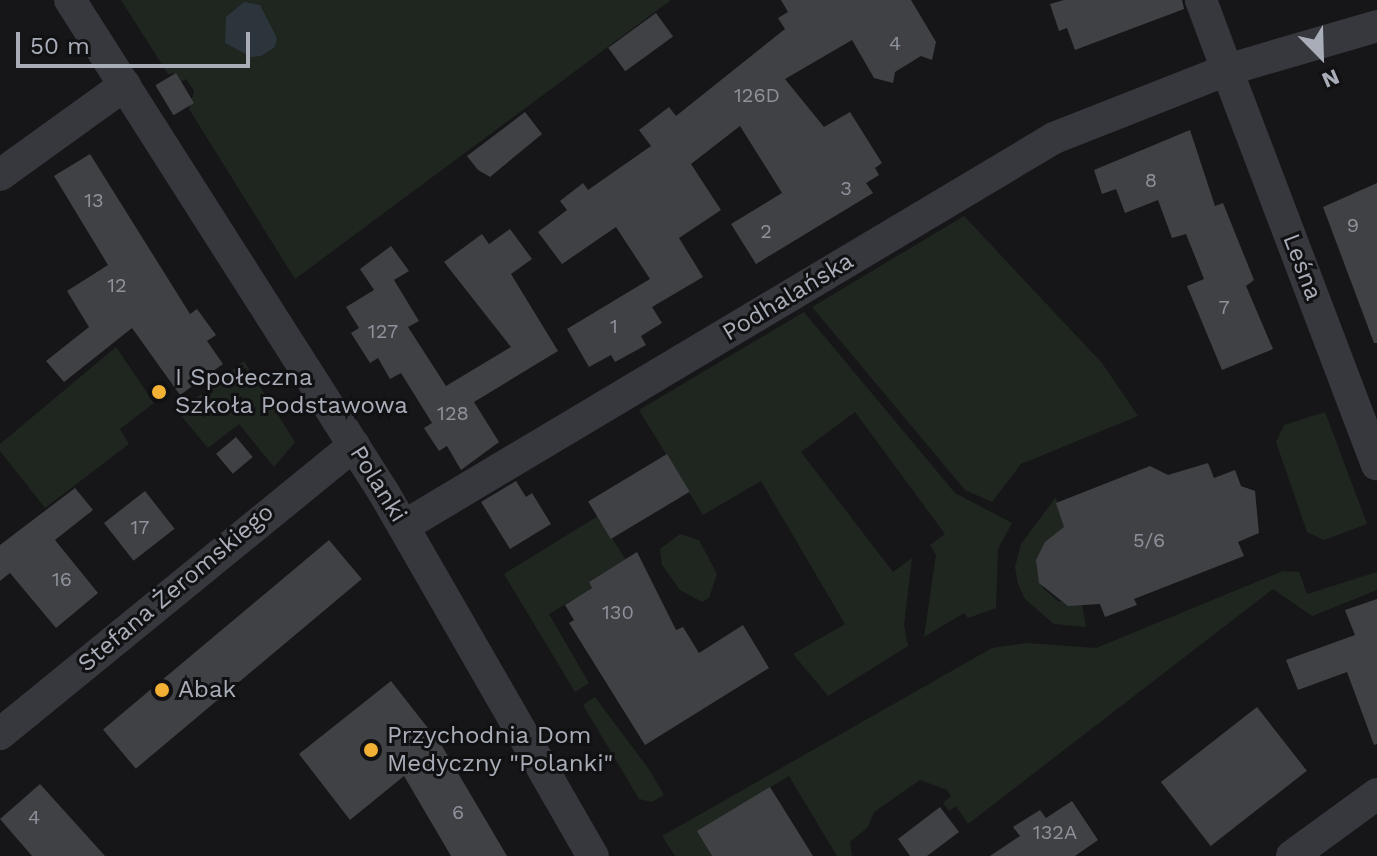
<!DOCTYPE html>
<meta charset="utf-8">
<style>
body{margin:0}
#map{position:relative;width:1377px;height:856px;overflow:hidden;background:#161618;font-family:"Work Sans",sans-serif}
div>[style]{position:absolute}
.green>*{inset:0;background:#1e261f}
.water>*{inset:0;background:#2c353c}
.building>*{inset:0;background:#404145;transform-origin:0 0}
.minor>*{height:32px;margin:-16px;padding:0 16px;transform-origin:16px;border-radius:16px;background:#37383d}
.dots>*{width:22px;height:22px;translate:-50% -50%;box-sizing:border-box;border:4px solid #111113;border-radius:50%}
span{translate:-50% -50%;white-space:nowrap;text-align:center;line-height:1.15;-webkit-text-stroke:6px #111113;paint-order:stroke}
.number-label{font-size:20px;color:#8e929b}
.number-label span{-webkit-text-stroke-width:0}
.street-label{font-size:24px;color:#a8adb8}
.poi-label{font-size:24px;color:#a8adb8}
.left{translate:0 -50%;text-align:left}
.north{position:absolute;left:1281px;top:16px;width:80px;height:80px;-webkit-text-stroke:6px #111113;paint-order:stroke;rotate:157deg;font-size:22px;font-weight:700;line-height:32px;text-align:center;color:#a8adb8}
.north::after{content:'';display:block;margin:auto;width:28px;height:36px;background:#a8adb8;clip-path:polygon(50% 0,100% 100%,50% 72%,0 100%)}
.scale{position:absolute;left:16px;top:32px;width:234px;height:36px;box-sizing:border-box;border:4px solid #a8adb8;border-top:0;padding-left:10px;font-size:24px;line-height:28px;white-space:nowrap;color:#a8adb8;-webkit-text-stroke:6px #111113;paint-order:stroke}
</style>
<div id="map">
<div class="green">
<i style="clip-path:polygon(121px 0,671px 0,295px 279px,189px 109px,194px 91px,186px 79px,181px 82px,176px 73px,168px 74px)"></i>
<i style="clip-path:polygon(964px 216px,1102px 363px,1138px 416px,1021px 464px,992px 502px,965px 490px,812px 307px)"></i>
<i style="clip-path:polygon(804px 312px,955px 493px,1012px 523px,998px 549px,996px 608px,968px 618px,964px 613px,924px 637px,936px 555px,930px 545px,945px 534px,855px 412px,801px 452px,893px 572px,912px 558px,904px 625px,908px 646px,828px 696px,793px 654px,845px 624px,761px 481px,703px 515px,639px 410px)"></i>
<i style="clip-path:polygon(116px 347px,154px 403px,120px 429px,129px 444px,45px 508px,0 451px,0 444px)"></i>
<i style="clip-path:polygon(244px 361px,295px 442px,274px 467px,239px 424px,208px 448px,178px 412px)"></i>
<i style="clip-path:polygon(1325px 412px,1367px 524px,1324px 540px,1307px 532px,1276px 442px,1284px 425px)"></i>
<i style="clip-path:polygon(1056px 497px,1065px 529px,1040px 553px,1038px 573px,1043px 588px,1058px 601px,1082px 605px,1086px 627px,1054px 624px,1025px 599px,1018px 584px,1015px 567px,1021px 544px)"></i>
<i style="clip-path:polygon(598px 516px,629px 565px,607px 579px,603px 573px,589px 582px,592px 588px,549px 614px,589px 683px,575px 692px,504px 574px)"></i>
<i style="clip-path:polygon(680px 534px,699px 540px,717px 574px,709px 598px,702px 602px,680px 590px,662px 565px,660px 549px)"></i>
<i style="clip-path:polygon(1283px 571px,1299px 572px,1307px 594px,1377px 572px,1377px 590px,1312px 616px,1273px 589px,968px 824px,956px 806px,949px 811px,943px 803px,951px 796px,947px 790px,920px 780px,874px 812px,868px 827px,850px 842px,852px 856px,837px 856px,789px 776px,698px 831px,712px 856px,675px 856px,662px 836px,992px 648px,1027px 643px,1096px 648px)"></i>
<i style="clip-path:polygon(595px 697px,648px 768px,664px 795px,652px 802px,639px 799px,583px 705px)"></i>
</div>
<div class="water">
<i style="clip-path:polygon(244px 2px,260px 5px,277px 38px,275px 47px,261px 56px,251px 57px,225px 43px,226px 17px)"></i>
</div>
<div class="building">
<i style="clip-path:polygon(781px 0,911px 0,936px 42px,932px 60px,921px 56px,895px 72px,893px 83px,874px 78px,852px 40px,785px 79px,824px 127px,850px 112px,882px 163px,875px 168px,879px 175px,866px 183px,873px 193px,756px 264px,731px 224px,782px 193px,740px 126px,691px 164px,721px 210px,679px 238px,703px 277px,652px 307px,662px 323px,641px 336px,646px 345px,615px 362px,611px 355px,589px 367px,567px 329px,650px 279px,616px 227px,562px 264px,538px 232px,567px 210px,560px 201px,583px 183px,588px 190px,651px 146px,639px 130px,669px 107px,676px 116px,785px 29px,778px 18px,788px 12px)"></i>
<i style="clip-path:polygon(1064px 0,1182px 0,1184px 9px,1075px 50px,1067px 28px,1059px 31px,1050px 4px)"></i>
<i style="left:656px;top:13px;width:29px;height:59px;rotate:54deg"></i>
<i style="left:176px;top:73px;width:35px;height:24px;rotate:59deg"></i>
<i style="clip-path:polygon(525px 112px,542px 134px,490px 177px,478px 170px,467px 156px)"></i>
<i style="clip-path:polygon(1190px 130px,1215px 206px,1223px 203px,1254px 280px,1246px 286px,1273px 349px,1222px 370px,1187px 286px,1204px 279px,1186px 234px,1172px 238px,1158px 200px,1125px 213px,1116px 189px,1102px 194px,1094px 170px)"></i>
<i style="clip-path:polygon(90px 154px,190px 314px,197px 309px,216px 335px,207px 341px,223px 364px,180px 395px,132px 328px,64px 382px,46px 361px,89px 327px,67px 291px,108px 265px,54px 176px)"></i>
<i style="clip-path:polygon(1377px 183px,1377px 343px,1374px 343px,1323px 207px)"></i>
<i style="clip-path:polygon(510px 229px,532px 259px,511px 274px,558px 351px,474px 402px,499px 442px,461px 470px,447px 446px,439px 451px,424px 428px,432px 423px,401px 373px,390px 379px,378px 358px,370px 363px,351px 333px,359px 328px,346px 307px,374px 290px,360px 269px,391px 246px,409px 271px,394px 280px,419px 321px,408px 327px,446px 386px,511px 347px,444px 262px,482px 234px,489px 244px)"></i>
<i style="left:236px;top:437px;width:26px;height:26px;rotate:50deg"></i>
<i style="left:667px;top:454px;width:44px;height:92px;rotate:59deg"></i>
<i style="clip-path:polygon(1208px 463px,1214px 478px,1235px 470px,1241px 486px,1255px 491px,1259px 533px,1238px 542px,1244px 556px,1134px 599px,1137px 605px,1105px 617px,1100px 604px,1068px 606px,1039px 583px,1036px 560px,1045px 542px,1064px 527px,1056px 503px,1150px 466px,1168px 475px)"></i>
<i style="clip-path:polygon(516px 481px,526px 497px,532px 493px,551px 524px,510px 549px,481px 502px)"></i>
<i style="clip-path:polygon(75px 488px,93px 510px,55px 540px,98px 593px,56px 628px,10px 573px,0 581px,0 545px)"></i>
<i style="left:145px;top:491px;width:48px;height:52px;rotate:52deg"></i>
<i style="left:329px;top:540px;width:51px;height:295px;rotate:50deg"></i>
<i style="clip-path:polygon(637px 552px,676px 630px,683px 627px,699px 653px,743px 625px,769px 668px,645px 745px,569px 623px,574px 620px,565px 605px,592px 588px,589px 582px)"></i>
<i style="clip-path:polygon(1377px 599px,1377px 744px,1374px 745px,1347px 672px,1298px 690px,1286px 660px,1355px 635px,1345px 610px)"></i>
<i style="clip-path:polygon(391px 681px,442px 746px,507px 856px,451px 856px,404px 776px,350px 820px,299px 754px)"></i>
<i style="left:1257px;top:707px;width:81px;height:122px;rotate:52deg"></i>
<i style="clip-path:polygon(40px 784px,68px 815px,105px 856px,32px 856px,0 819px)"></i>
<i style="clip-path:polygon(770px 787px,813px 856px,712px 856px,697px 831px)"></i>
<i style="clip-path:polygon(1072px 801px,1098px 840px,1075px 856px,990px 856px,1020px 836px,1013px 827px,1040px 810px,1046px 818px)"></i>
<i style="clip-path:polygon(940px 807px,959px 832px,927px 856px,910px 856px,898px 839px)"></i>
</div>
<div class="minor">
<i style="left:70px;top:0;width:585px;rotate:57.51deg"></i>
<i style="left:384px;top:493px;width:419px;rotate:60.1deg"></i>
<i style="left:1377px;top:26px;width:156px;rotate:163.7deg"></i>
<i style="left:1227px;top:70px;width:422px;rotate:69.2deg"></i>
<i style="left:0;top:175px;width:154px;rotate:-35.8deg"></i>
<i style="left:404px;top:526px;width:757px;rotate:-30.83deg"></i>
<i style="left:1054px;top:138px;width:186px;rotate:-21.5deg"></i>
<i style="left:1227px;top:70px;width:75px;rotate:-110.4deg"></i>
<i style="left:0;top:734px;width:457px;rotate:-39.2deg"></i>
<i style="left:1292px;top:856px;width:105px;rotate:-36.1deg"></i>
</div>
<div class="dots">
<i style="left:159px;top:392px;background:#f2b134"></i>
<i style="left:162px;top:690px;background:#f2b134"></i>
<i style="left:371px;top:750px;background:#f2b134"></i>
</div>
<div class="number-label">
<span style="left:895px;top:43px">4</span>
<span style="left:757px;top:95px">126D</span>
<span style="left:1151px;top:180px">8</span>
<span style="left:846px;top:188px">3</span>
<span style="left:94px;top:200px">13</span>
<span style="left:1353px;top:225px">9</span>
<span style="left:766px;top:231px">2</span>
<span style="left:117px;top:285px">12</span>
<span style="left:1224px;top:307px">7</span>
<span style="left:614px;top:326px">1</span>
<span style="left:383px;top:331px">127</span>
<span style="left:453px;top:413px">128</span>
<span style="left:140px;top:527px">17</span>
<span style="left:1149px;top:540px">5/6</span>
<span style="left:62px;top:579px">16</span>
<span style="left:618px;top:612px">130</span>
<span style="left:458px;top:812px">6</span>
<span style="left:34px;top:817px">4</span>
<span style="left:1055px;top:832px">132A</span>
</div>
<div class="street-label">
<span style="left:1302px;top:267px;rotate:69deg">Leśna</span>
<span style="left:788px;top:297px;rotate:-31deg">Podhalańska</span>
<span style="left:378px;top:484px;rotate:58deg">Polanki</span>
<span style="left:176px;top:588px;rotate:-40deg">Stefana Żeromskiego</span>
</div>
<div class="poi-label">
<span class="left" style="left:175px;top:392px">I Społeczna<br>Szkoła Podstawowa</span>
<span class="left" style="left:178px;top:690px">Abak</span>
<span class="left" style="left:387px;top:750px">Przychodnia Dom<br>Medyczny "Polanki"</span>
</div>
<div class="north">N</div>
<div class="scale">50 m</div>
</div>
